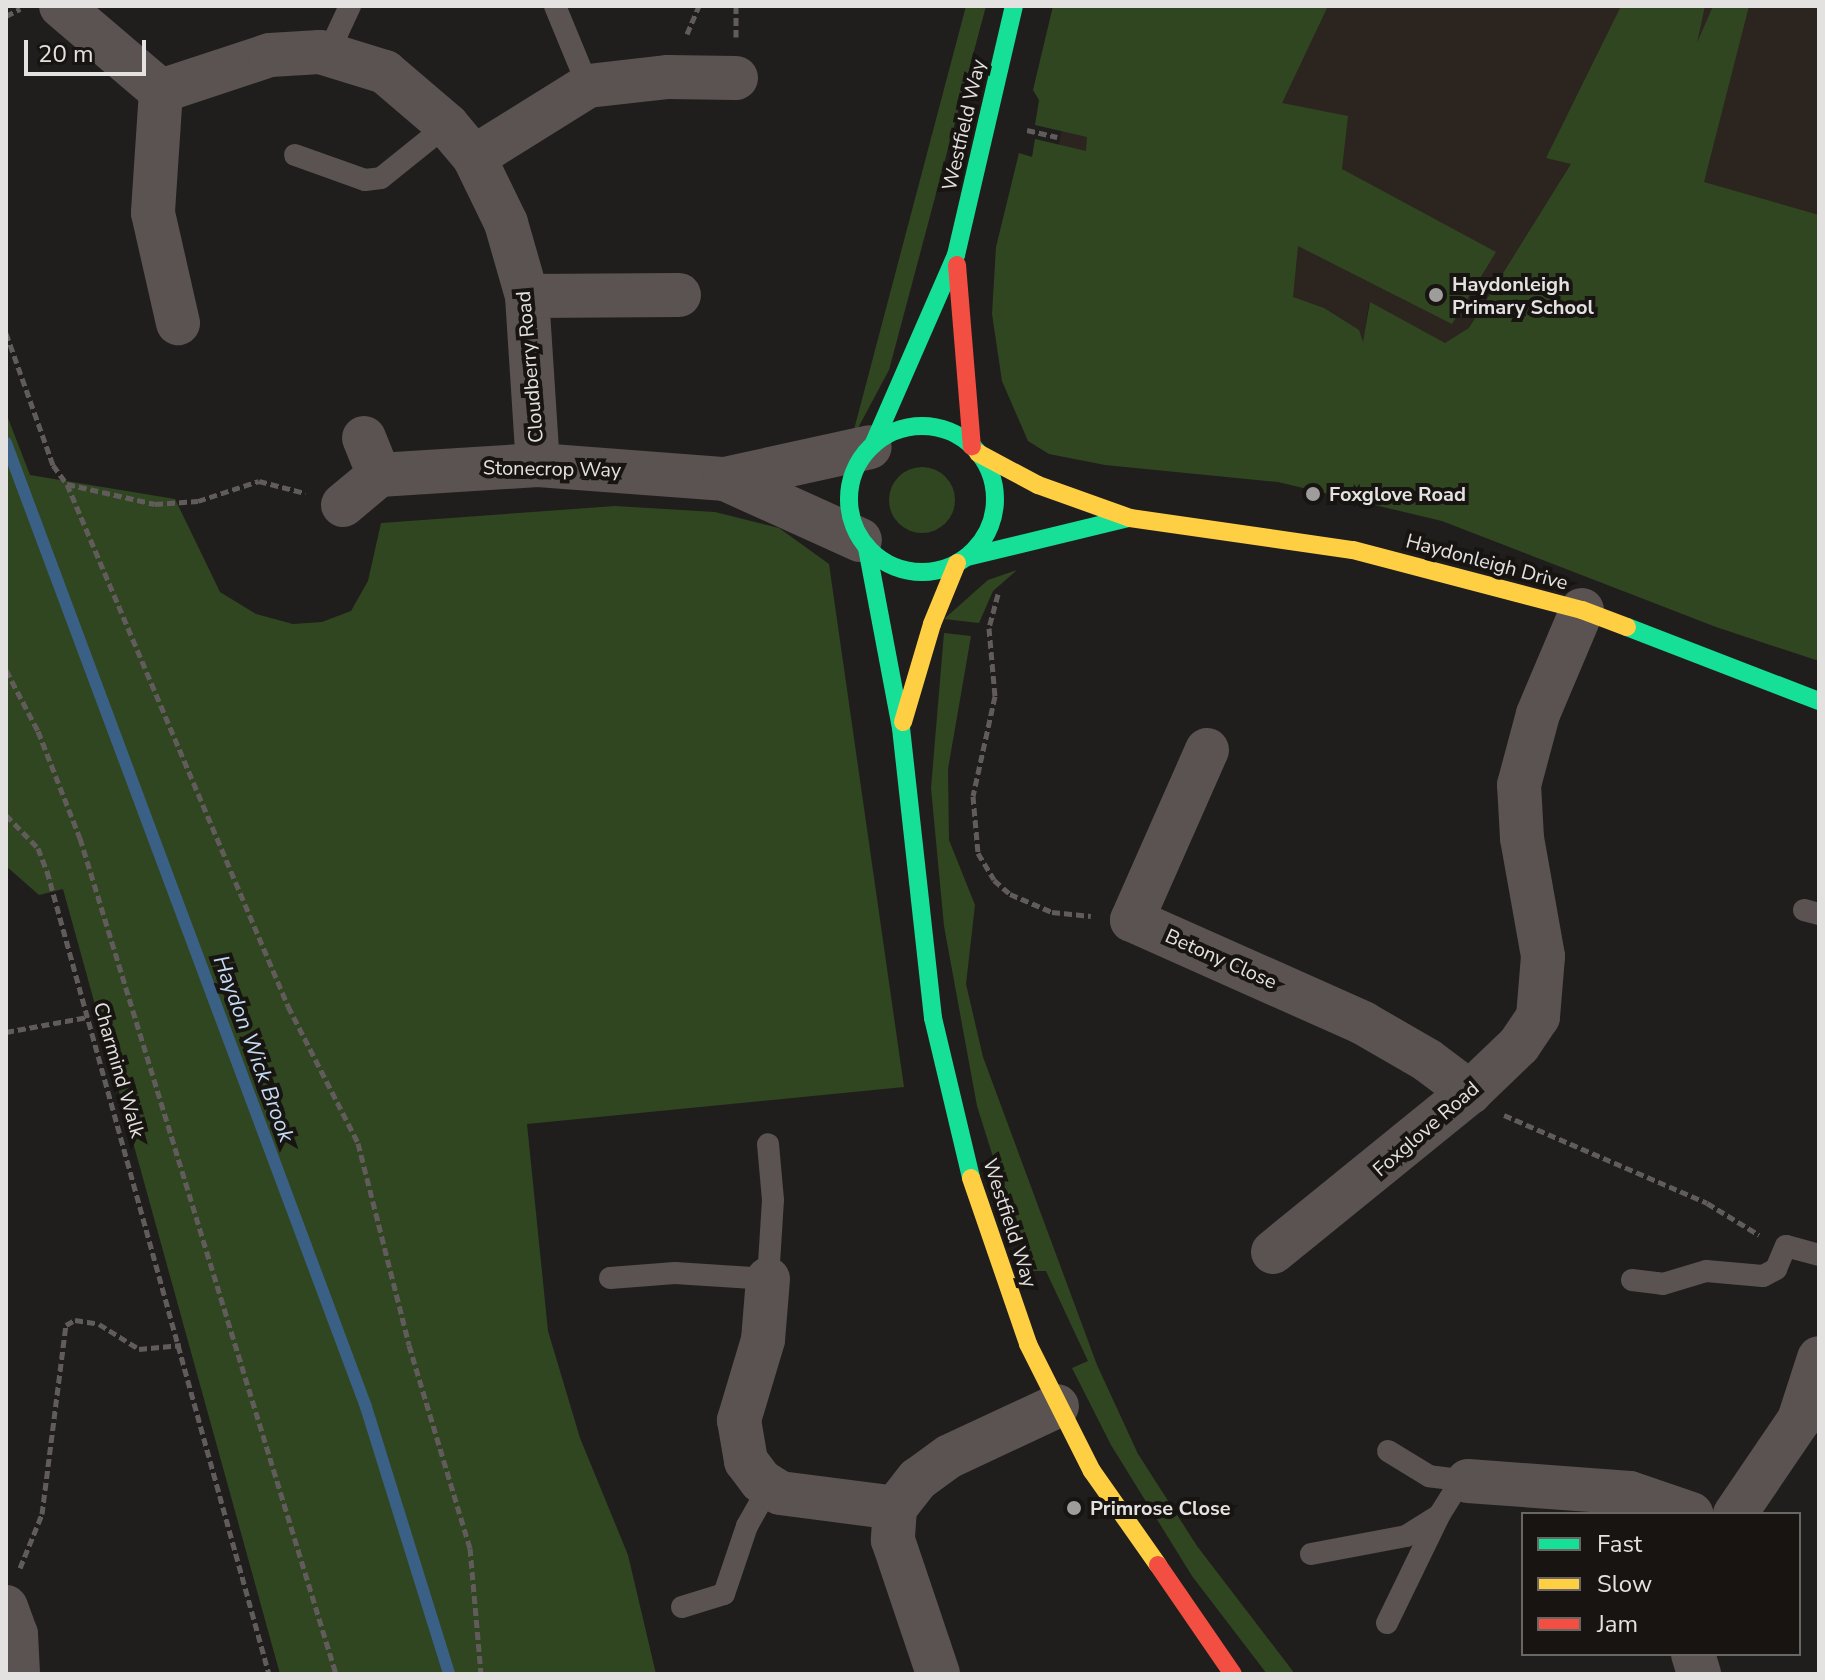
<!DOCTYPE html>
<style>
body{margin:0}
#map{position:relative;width:1825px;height:1680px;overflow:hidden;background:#201e1c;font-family:"Nunito Sans",sans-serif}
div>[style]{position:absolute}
.built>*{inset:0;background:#2c241f}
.green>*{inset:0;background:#304621}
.round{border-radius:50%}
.stream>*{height:12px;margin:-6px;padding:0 6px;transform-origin:6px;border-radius:6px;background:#3b6085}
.path>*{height:5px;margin-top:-2.5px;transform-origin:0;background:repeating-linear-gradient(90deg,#615b5b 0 8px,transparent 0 12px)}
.lane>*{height:22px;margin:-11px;padding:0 11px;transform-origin:11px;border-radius:11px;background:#5a5352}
.street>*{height:44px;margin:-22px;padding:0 22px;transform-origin:22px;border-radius:22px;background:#5a5352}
.fast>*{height:18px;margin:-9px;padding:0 9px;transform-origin:9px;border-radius:9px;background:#16e098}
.fast>.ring{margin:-9px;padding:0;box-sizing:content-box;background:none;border:18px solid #16e098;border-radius:50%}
.slow>*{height:18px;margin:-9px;padding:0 9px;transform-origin:9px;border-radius:9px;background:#ffcf43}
.jam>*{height:18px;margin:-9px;padding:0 9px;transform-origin:9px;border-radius:9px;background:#f24e42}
.dots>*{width:22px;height:22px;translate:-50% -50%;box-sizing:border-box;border:4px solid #171412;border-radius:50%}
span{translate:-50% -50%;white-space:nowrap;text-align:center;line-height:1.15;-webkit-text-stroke:8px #171412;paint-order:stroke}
.street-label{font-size:20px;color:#e4e2e0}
.poi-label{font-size:20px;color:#e4e2e0;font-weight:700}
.left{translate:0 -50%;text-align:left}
.water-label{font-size:22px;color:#c3dcf5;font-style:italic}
.frame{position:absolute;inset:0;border:8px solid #e4e2e0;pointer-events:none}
.legend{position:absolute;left:1521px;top:1512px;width:280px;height:144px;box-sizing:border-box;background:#171412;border:2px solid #696664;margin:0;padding:10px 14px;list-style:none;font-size:24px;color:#e4e2e0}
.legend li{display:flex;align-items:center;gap:16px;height:40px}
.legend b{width:40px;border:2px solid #696664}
.scale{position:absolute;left:24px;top:40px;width:122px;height:36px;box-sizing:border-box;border:4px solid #e4e2e0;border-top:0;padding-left:10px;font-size:24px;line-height:28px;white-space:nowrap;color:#e4e2e0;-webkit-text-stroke:6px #171412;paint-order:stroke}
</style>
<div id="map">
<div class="built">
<i style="clip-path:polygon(1082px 6px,1819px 6px,1819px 579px,1369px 302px,1363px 344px,1036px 284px)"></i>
</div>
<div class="green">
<i style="clip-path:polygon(966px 6px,986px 6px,889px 370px,851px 441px)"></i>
<i style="clip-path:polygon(1053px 6px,1328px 6px,1282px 103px,1348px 116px,1342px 169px,1496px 252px,1452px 324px,1298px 246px,1293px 297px,1324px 308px,1359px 330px,1363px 342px,1370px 302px,1445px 343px,1469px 328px,1571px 164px,1546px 158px,1621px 6px,1705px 6px,1697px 43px,1713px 6px,1749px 6px,1704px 182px,1819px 215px,1819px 661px,1716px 627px,1442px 521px,1278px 482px,1105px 465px,1049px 454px,1028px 441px,1002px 381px,992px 314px,996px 247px,1019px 153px,1032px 157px,1035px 139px,1086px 151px,1087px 137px,1035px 125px,1039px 100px,1033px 90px)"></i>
<i style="clip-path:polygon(6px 413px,30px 475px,175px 499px,220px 592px,256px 614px,293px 624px,322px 622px,351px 611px,368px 581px,381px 523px,615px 506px,715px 512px,779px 528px,829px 564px,904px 1087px,527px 1124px,548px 1331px,580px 1438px,628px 1555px,656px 1674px,280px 1674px,63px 889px,39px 895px,6px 866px)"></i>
<i class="round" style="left:889px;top:467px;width:66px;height:66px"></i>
<i style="clip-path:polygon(1017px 570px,993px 591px,979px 623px,944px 619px,988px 580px)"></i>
<i style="clip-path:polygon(944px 633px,971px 636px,948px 769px,949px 840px,975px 905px,966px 984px,983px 1057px,1097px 1365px,1138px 1454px,1197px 1546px,1295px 1674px,1267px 1674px,1192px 1576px,1111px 1445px,1072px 1368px,1088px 1361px,1046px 1271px,1029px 1271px,977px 1106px,944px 926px,931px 788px)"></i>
</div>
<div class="stream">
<i style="left:6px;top:443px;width:1029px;rotate:69.52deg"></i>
<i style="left:366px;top:1407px;width:280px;rotate:72.7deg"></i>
</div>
<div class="path">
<i style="left:736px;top:6px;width:31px;rotate:90deg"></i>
<i style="left:6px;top:16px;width:16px;rotate:-27deg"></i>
<i style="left:687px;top:34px;width:30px;rotate:-67deg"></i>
<i style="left:1027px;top:130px;width:31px;rotate:13deg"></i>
<i style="left:6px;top:333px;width:140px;rotate:70.4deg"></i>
<i style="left:53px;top:465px;width:24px;rotate:54deg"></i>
<i style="left:67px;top:484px;width:90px;rotate:12.8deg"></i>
<i style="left:155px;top:504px;width:43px;rotate:-4deg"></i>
<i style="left:198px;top:501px;width:64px;rotate:-18.2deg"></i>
<i style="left:259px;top:481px;width:48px;rotate:14.6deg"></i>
<i style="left:67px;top:484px;width:567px;rotate:67.05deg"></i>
<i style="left:288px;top:1006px;width:154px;rotate:62.9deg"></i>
<i style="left:358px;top:1143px;width:208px;rotate:75.8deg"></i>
<i style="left:409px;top:1345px;width:212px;rotate:73.3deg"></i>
<i style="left:470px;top:1548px;width:126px;rotate:85deg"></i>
<i style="left:998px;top:594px;width:35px;rotate:105deg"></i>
<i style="left:989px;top:628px;width:68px;rotate:85deg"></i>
<i style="left:995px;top:696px;width:102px;rotate:102.4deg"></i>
<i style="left:973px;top:796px;width:57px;rotate:85deg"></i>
<i style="left:978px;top:853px;width:31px;rotate:59deg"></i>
<i style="left:994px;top:880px;width:21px;rotate:41deg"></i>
<i style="left:1010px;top:894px;width:46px;rotate:23.2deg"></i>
<i style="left:1052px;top:912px;width:39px;rotate:6deg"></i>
<i style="left:6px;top:670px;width:69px;rotate:62.3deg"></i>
<i style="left:38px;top:731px;width:115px;rotate:68.6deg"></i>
<i style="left:80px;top:838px;width:874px;rotate:72.97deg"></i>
<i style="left:6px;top:815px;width:46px;rotate:45.9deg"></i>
<i style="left:38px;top:848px;width:25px;rotate:69deg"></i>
<i style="left:47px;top:871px;width:833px;rotate:74.55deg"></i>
<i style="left:6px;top:1032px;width:83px;rotate:-10.4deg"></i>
<i style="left:1504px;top:1115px;width:221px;rotate:23.4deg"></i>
<i style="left:1707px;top:1203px;width:61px;rotate:31.6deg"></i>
<i style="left:20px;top:1568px;width:58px;rotate:-67.8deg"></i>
<i style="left:42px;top:1514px;width:191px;rotate:-82.8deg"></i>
<i style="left:66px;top:1325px;width:10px;rotate:-29deg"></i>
<i style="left:75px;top:1320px;width:24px;rotate:9deg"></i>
<i style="left:99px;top:1324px;width:47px;rotate:32deg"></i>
<i style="left:139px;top:1349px;width:42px;rotate:-5.4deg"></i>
</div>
<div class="lane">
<i style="left:555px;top:6px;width:87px;rotate:67.6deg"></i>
<i style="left:338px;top:54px;width:18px;rotate:-96deg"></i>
<i style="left:336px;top:36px;width:33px;rotate:-65deg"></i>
<i style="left:295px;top:155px;width:74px;rotate:19.7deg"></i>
<i style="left:365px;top:180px;width:16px;rotate:-7deg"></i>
<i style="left:381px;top:178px;width:85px;rotate:-38.8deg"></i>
<i style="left:1804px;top:910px;width:16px;rotate:15deg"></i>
<i style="left:610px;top:1278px;width:65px;rotate:-4.4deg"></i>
<i style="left:675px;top:1273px;width:93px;rotate:3.7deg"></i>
<i style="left:768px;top:1279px;width:79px;rotate:-86.4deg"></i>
<i style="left:773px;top:1200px;width:56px;rotate:-95.1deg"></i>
<i style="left:1632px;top:1280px;width:31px;rotate:7deg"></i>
<i style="left:1663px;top:1284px;width:45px;rotate:-16.8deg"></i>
<i style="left:1706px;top:1271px;width:57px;rotate:5deg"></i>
<i style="left:1763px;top:1276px;width:15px;rotate:-28deg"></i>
<i style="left:1776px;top:1269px;width:25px;rotate:-67deg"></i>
<i style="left:1786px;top:1246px;width:34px;rotate:15deg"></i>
<i style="left:1311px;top:1554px;width:97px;rotate:-10.7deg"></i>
<i style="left:1406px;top:1536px;width:38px;rotate:-32deg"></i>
<i style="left:682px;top:1607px;width:44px;rotate:-17.2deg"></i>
<i style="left:724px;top:1594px;width:72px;rotate:-71.3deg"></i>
<i style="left:747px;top:1526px;width:45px;rotate:-60.6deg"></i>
<i style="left:1387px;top:1623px;width:121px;rotate:-64.1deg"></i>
<i style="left:1440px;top:1514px;width:31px;rotate:-58deg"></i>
<i style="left:1456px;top:1488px;width:14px;rotate:-30deg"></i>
<i style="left:1468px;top:1481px;width:39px;rotate:-173deg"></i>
<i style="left:1429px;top:1476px;width:48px;rotate:-148.6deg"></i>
</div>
<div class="street">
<i style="left:61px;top:6px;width:131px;rotate:40.4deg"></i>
<i style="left:161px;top:91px;width:115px;rotate:-18.3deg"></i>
<i style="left:270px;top:55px;width:50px;rotate:-3.4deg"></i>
<i style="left:320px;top:52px;width:68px;rotate:17.1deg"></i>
<i style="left:385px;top:72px;width:82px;rotate:40.5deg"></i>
<i style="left:447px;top:125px;width:42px;rotate:49.8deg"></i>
<i style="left:474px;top:157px;width:73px;rotate:64.1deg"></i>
<i style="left:506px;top:223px;width:76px;rotate:74deg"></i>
<i style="left:527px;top:296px;width:169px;rotate:86.3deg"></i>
<i style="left:161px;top:91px;width:122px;rotate:93.8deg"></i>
<i style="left:153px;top:213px;width:113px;rotate:77.2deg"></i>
<i style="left:474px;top:157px;width:134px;rotate:-31.9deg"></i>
<i style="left:588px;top:86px;width:81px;rotate:-6.4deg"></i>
<i style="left:668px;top:77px;width:68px;rotate:0.8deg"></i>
<i style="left:527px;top:296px;width:152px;rotate:-0.4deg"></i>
<i style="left:379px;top:475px;width:159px;rotate:-3.6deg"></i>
<i style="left:538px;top:465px;width:188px;rotate:4.3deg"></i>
<i style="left:725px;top:479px;width:148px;rotate:24.3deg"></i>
<i style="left:725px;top:479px;width:148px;rotate:-12.4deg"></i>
<i style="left:343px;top:505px;width:47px;rotate:-39.8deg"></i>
<i style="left:379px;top:475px;width:40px;rotate:-112deg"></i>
<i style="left:1207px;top:750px;width:186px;rotate:113.8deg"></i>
<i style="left:1132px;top:920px;width:253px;rotate:24deg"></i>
<i style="left:1363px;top:1023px;width:74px;rotate:30deg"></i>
<i style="left:1427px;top:1060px;width:54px;rotate:36.7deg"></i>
<i style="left:1273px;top:1252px;width:254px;rotate:-39.1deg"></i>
<i style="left:1470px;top:1092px;width:68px;rotate:-43.8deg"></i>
<i style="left:1519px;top:1045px;width:34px;rotate:-56deg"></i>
<i style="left:1538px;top:1017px;width:61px;rotate:-85.3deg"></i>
<i style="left:1543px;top:956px;width:120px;rotate:-100.1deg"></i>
<i style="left:1522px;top:838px;width:53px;rotate:-93.2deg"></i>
<i style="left:1519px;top:785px;width:73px;rotate:-75deg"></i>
<i style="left:1538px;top:714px;width:113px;rotate:-67.1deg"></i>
<i style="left:768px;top:1279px;width:61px;rotate:94.7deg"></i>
<i style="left:763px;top:1340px;width:84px;rotate:106.7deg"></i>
<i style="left:739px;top:1420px;width:42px;rotate:80.3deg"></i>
<i style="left:746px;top:1461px;width:25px;rotate:53deg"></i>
<i style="left:761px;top:1481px;width:22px;rotate:32deg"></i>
<i style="left:780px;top:1493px;width:116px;rotate:7.4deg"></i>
<i style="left:895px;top:1508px;width:32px;rotate:94deg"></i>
<i style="left:893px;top:1540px;width:141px;rotate:71.4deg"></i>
<i style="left:1468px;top:1481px;width:162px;rotate:4.2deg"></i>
<i style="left:1630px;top:1493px;width:65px;rotate:19deg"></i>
<i style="left:895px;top:1508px;width:37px;rotate:-52deg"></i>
<i style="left:918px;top:1479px;width:39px;rotate:-36deg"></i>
<i style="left:950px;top:1456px;width:118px;rotate:-25deg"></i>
<i style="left:1735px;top:1514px;width:114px;rotate:-55.8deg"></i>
<i style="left:1799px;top:1420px;width:65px;rotate:-72.1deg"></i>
<i style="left:6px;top:1607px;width:29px;rotate:70deg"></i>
<i style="left:16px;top:1634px;width:40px;rotate:87.1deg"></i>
<i style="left:1693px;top:1654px;width:21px;rotate:73deg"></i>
</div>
<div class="fast">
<i class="ring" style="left:849px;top:426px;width:128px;height:128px"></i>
<i style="left:873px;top:445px;width:207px;rotate:-66.4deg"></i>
<i style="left:956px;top:255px;width:256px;rotate:-76.9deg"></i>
<i style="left:867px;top:548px;width:183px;rotate:79.3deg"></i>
<i style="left:901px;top:728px;width:292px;rotate:83.7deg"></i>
<i style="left:933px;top:1018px;width:164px;rotate:76.6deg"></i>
<i style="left:967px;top:557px;width:166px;rotate:-13.6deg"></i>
<i style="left:1627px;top:627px;width:206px;rotate:21.1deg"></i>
</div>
<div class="slow">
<i style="left:978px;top:453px;width:68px;rotate:28.1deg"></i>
<i style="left:1038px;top:485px;width:98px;rotate:19.7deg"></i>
<i style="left:1130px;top:518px;width:225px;rotate:8.2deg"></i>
<i style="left:1353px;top:550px;width:237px;rotate:14.7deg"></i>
<i style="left:1582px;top:610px;width:48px;rotate:20.7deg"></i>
<i style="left:903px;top:722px;width:102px;rotate:-73.5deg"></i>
<i style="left:932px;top:624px;width:66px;rotate:-67.7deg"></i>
<i style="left:971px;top:1178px;width:176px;rotate:71deg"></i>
<i style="left:1028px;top:1344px;width:142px;rotate:63.3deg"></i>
<i style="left:1092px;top:1471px;width:115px;rotate:54.9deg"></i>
</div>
<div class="jam">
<i style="left:957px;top:265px;width:182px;rotate:85.3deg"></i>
<i style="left:1158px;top:1565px;width:132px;rotate:55.5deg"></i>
</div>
<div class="dots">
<i style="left:1436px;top:295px;background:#9f9d9b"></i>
<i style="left:1313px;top:494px;background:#9f9d9b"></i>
<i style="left:1074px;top:1508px;background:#9f9d9b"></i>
</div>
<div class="street-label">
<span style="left:964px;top:125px;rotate:-77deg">Westfield Way</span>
<span style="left:530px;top:367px;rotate:-95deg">Cloudberry Road</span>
<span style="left:552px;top:469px;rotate:1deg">Stonecrop Way</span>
<span style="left:1487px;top:562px;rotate:15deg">Haydonleigh Drive</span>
<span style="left:1221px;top:959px;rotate:24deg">Betony Close</span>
<span style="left:119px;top:1070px;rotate:74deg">Charmind Walk</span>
<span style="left:1426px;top:1129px;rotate:-41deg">Foxglove Road</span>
<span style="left:1010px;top:1223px;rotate:72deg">Westfield Way</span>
</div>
<div class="poi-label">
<span class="left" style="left:1452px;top:296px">Haydonleigh<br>Primary School</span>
<span class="left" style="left:1329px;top:494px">Foxglove Road</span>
<span class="left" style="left:1090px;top:1508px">Primrose Close</span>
</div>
<div class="water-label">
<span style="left:253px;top:1049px;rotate:70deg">Haydon Wick Brook</span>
</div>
<div class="frame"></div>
<ul class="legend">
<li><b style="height:10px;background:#16e098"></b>Fast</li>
<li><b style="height:10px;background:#ffcf43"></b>Slow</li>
<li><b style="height:10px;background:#f24e42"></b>Jam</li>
</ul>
<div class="scale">20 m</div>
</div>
